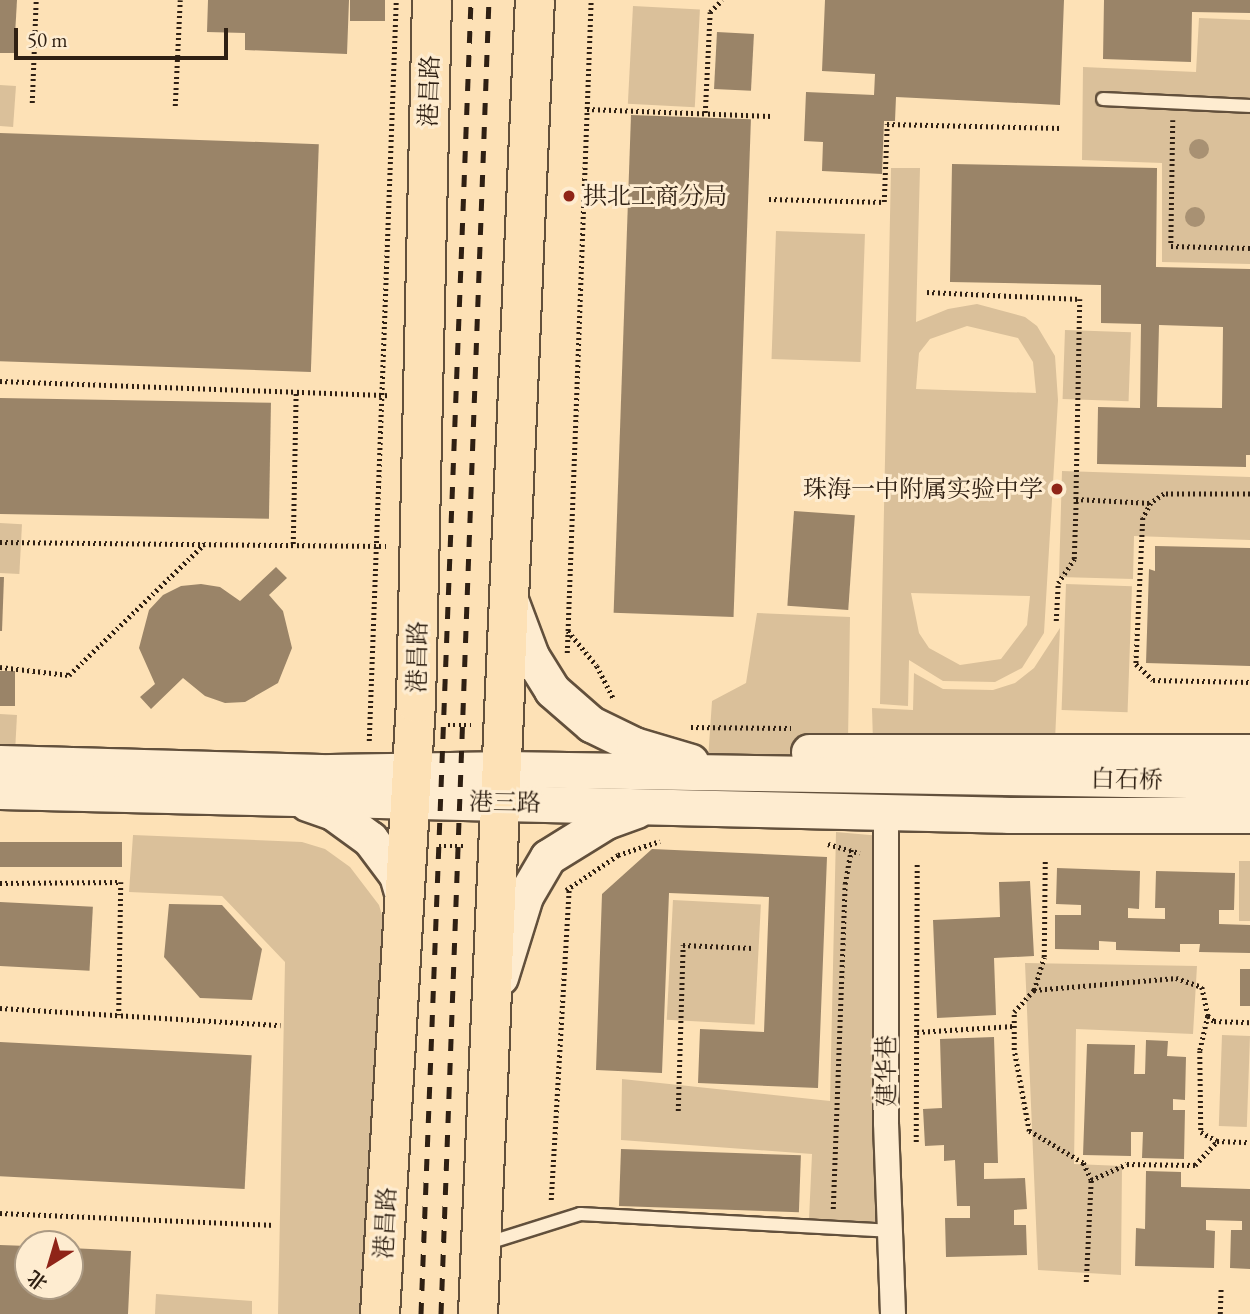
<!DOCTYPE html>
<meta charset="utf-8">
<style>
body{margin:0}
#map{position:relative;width:1250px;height:1314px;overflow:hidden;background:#fde1b6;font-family:"EB Garamond","Noto Serif SC",serif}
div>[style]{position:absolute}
.green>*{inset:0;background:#dac09a;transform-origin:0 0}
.building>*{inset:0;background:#9a8468;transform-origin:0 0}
.path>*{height:4.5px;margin-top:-2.25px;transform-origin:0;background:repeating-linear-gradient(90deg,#2f2013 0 2px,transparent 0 5.5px)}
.roads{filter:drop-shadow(2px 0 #62503c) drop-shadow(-2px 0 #62503c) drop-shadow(0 2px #62503c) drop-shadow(0 -2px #62503c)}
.service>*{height:12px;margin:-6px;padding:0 6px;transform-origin:6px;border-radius:6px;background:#feecd0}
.minor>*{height:24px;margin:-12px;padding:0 12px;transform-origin:12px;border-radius:12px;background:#feecd0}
.secondary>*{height:35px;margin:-17.5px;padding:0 17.5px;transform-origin:17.5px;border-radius:17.5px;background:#feecd0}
.primary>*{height:38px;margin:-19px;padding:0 19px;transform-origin:19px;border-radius:19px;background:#fde1b6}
.rail>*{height:5px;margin-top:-2.5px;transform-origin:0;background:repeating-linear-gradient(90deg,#2f2013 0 12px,transparent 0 24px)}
.trees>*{width:20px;height:20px;margin:-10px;border-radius:50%;background:#a89173}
.dots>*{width:19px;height:19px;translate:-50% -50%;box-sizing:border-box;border:4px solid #feecd0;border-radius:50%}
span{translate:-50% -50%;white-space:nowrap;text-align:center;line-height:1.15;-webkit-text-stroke:6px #feecd0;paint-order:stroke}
.street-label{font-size:24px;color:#2f2013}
.poi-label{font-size:24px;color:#2f2013}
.left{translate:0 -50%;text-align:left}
.right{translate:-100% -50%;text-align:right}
.north{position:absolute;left:14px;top:1230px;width:70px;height:70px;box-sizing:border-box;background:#feecd0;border:2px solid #ab9a84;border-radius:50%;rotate:217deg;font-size:19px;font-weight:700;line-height:28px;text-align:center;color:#2f2013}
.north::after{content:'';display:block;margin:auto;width:24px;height:32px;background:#8f2418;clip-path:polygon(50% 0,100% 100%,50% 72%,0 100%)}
.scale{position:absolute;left:14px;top:28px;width:214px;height:32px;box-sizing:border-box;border:4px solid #2f2013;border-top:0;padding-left:9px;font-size:21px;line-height:24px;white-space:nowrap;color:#2f2013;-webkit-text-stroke:5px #feecd0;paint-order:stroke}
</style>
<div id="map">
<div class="green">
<i style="left:633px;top:6px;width:67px;height:98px;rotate:3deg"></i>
<i style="clip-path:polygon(1199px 18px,1250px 20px,1250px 264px,1162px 262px,1162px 163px,1082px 160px,1083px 67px,1196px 72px)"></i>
<i style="left:0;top:85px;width:16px;height:41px;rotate:4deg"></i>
<i style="clip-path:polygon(evenodd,891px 168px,920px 168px,916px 322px,948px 309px,977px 304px,1025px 317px,1037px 326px,1055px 356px,1058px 400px,1044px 633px,1022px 668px,995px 682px,943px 681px,909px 660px,908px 706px,880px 704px,891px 168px,967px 326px,1018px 338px,1033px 362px,1036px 393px,916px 389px,919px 353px,930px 339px,967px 326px,891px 168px,911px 593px,1030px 596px,1027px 625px,1001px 659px,960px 665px,929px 648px,919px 633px,911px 593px)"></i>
<i style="left:776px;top:231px;width:89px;height:128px;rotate:2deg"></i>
<i style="left:1065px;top:330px;width:66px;height:69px;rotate:2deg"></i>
<i style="clip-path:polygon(1062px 471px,1250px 477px,1250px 540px,1134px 536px,1133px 579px,1059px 577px)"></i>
<i style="left:0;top:523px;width:22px;height:50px;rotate:3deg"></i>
<i style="left:1066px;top:584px;width:66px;height:126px;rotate:2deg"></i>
<i style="clip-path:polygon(757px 613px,850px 617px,848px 741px,730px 767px,708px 760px,712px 701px,746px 683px)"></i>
<i style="clip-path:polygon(1060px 628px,1055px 741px,873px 743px,872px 708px,913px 710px,914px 673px,943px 689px,993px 690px,1015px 683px,1034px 668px)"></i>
<i style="left:0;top:714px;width:17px;height:38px;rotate:3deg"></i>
<i style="clip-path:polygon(836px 832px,881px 836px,883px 1223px,809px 1219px,812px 1154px,621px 1140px,622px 1079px,830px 1101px)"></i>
<i style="clip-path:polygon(133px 835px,302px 842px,325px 849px,350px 867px,379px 905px,387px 933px,369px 1314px,278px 1314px,285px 962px,222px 896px,129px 892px)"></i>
<i style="left:1239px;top:861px;width:11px;height:60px"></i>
<i style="left:673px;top:900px;width:88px;height:120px;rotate:3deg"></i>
<i style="clip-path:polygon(1025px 963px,1197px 966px,1193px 1034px,1076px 1029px,1074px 1164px,1122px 1166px,1121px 1275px,1038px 1270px)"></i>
<i style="left:1222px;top:1035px;width:28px;height:91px;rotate:2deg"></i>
<i style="clip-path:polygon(156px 1294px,252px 1301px,252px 1314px,155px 1314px)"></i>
</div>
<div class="building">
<i style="clip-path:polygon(0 0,17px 0,14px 53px,0 53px)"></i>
<i style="clip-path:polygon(208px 0,349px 0,347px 54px,245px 50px,245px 33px,207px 32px)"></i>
<i style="left:350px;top:0;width:35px;height:21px"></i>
<i style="clip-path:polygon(825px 0,1064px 0,1060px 105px,896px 97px,895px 121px,884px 121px,882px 174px,822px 171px,823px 142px,804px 141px,806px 92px,874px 95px,875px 74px,822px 71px)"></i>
<i style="clip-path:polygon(1104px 0,1250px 0,1250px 13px,1192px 12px,1191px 62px,1103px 59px)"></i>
<i style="left:717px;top:32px;width:37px;height:57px;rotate:3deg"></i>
<i style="left:631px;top:115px;width:120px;height:498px;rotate:2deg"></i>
<i style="left:0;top:133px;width:319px;height:228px;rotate:2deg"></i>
<i style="clip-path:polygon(evenodd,952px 164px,1157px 168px,1156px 267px,1250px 269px,1250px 455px,1246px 455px,1246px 467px,1097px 464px,1098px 407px,1140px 408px,1141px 324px,1101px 323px,1101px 285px,950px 282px,952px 164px,1159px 325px,1223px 327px,1222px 408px,1157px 407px,1159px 325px)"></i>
<i style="left:0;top:398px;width:271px;height:116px;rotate:1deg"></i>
<i style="left:794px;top:511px;width:61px;height:95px;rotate:4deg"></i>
<i style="clip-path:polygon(1155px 546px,1250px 548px,1250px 666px,1146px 663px,1149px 569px,1155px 571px)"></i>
<i style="clip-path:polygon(276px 567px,287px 578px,269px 595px,283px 611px,292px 648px,278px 683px,245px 702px,225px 703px,205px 696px,183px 678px,151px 709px,140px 697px,155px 684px,139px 648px,149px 610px,163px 595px,181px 586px,201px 584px,220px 587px,240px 601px)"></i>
<i style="clip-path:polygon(0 577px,4px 577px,2px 631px,0 631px)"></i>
<i style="left:0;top:671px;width:15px;height:35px"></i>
<i style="left:0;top:842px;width:122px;height:25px"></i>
<i style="clip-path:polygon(652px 849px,827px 857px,818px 1088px,698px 1083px,700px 1029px,764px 1032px,769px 897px,669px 893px,662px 1073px,596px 1070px,602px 894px)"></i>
<i style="clip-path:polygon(1057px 868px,1140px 871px,1139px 909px,1128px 908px,1128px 918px,1165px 919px,1165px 908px,1155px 908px,1156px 871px,1235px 873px,1234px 910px,1219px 910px,1219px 924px,1250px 925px,1250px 953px,1199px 952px,1200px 944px,1180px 944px,1180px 952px,1116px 950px,1116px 942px,1099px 941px,1099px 950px,1055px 949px,1055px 915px,1081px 915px,1081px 905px,1056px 904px)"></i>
<i style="clip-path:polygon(1030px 881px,1034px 956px,994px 958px,996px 1015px,937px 1018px,933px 920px,1000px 917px,999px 882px)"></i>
<i style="left:0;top:902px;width:93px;height:64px;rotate:3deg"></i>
<i style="clip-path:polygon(169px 904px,222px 905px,262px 949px,252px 1000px,200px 998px,164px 957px)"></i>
<i style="left:1240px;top:969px;width:10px;height:37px"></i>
<i style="clip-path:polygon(994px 1037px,998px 1163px,984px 1163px,984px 1179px,1025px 1178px,1027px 1209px,1014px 1210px,1014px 1225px,1026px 1225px,1027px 1255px,946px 1257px,945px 1218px,970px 1218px,970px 1206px,957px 1206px,955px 1160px,944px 1161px,944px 1145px,925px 1146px,923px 1109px,942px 1108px,940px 1039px)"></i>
<i style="clip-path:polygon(1146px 1040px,1168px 1041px,1167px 1056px,1186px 1057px,1185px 1100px,1173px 1099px,1173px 1110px,1185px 1110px,1184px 1159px,1142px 1158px,1143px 1132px,1131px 1132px,1131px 1156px,1083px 1155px,1087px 1044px,1135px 1045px,1134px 1074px,1145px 1074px)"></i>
<i style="left:0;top:1042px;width:252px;height:134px;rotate:3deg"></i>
<i style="left:621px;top:1149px;width:180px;height:57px;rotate:2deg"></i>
<i style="clip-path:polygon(1146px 1171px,1181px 1172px,1181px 1187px,1250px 1189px,1250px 1269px,1230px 1268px,1231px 1230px,1242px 1230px,1242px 1221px,1206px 1220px,1206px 1230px,1215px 1231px,1214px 1268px,1135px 1266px,1136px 1228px,1145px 1229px)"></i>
<i style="clip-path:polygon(0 1245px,28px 1246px,28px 1286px,70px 1286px,70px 1248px,131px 1251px,128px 1314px,0 1314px)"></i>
</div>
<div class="path">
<i style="left:32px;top:103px;width:103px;rotate:-87.8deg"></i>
<i style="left:175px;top:106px;width:106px;rotate:-87.3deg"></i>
<i style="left:587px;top:109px;width:185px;rotate:2.2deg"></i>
<i style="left:705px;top:113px;width:101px;rotate:-87.2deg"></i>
<i style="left:710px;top:12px;width:17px;rotate:-45deg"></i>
<i style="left:1173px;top:120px;width:126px;rotate:90.9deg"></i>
<i style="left:1171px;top:246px;width:79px;rotate:1.5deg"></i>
<i style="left:769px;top:199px;width:115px;rotate:1.5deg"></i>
<i style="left:884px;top:202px;width:78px;rotate:-87.8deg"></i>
<i style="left:887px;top:124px;width:176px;rotate:1.3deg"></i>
<i style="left:927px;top:292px;width:153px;rotate:2.6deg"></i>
<i style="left:1080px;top:299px;width:200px;rotate:91.1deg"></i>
<i style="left:1076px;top:499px;width:75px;rotate:3.1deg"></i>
<i style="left:0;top:381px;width:390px;rotate:2.1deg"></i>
<i style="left:1250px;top:494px;width:86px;rotate:180deg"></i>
<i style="left:1164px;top:494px;width:16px;rotate:145deg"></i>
<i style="left:1151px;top:503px;width:17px;rotate:118deg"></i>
<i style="left:1143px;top:518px;width:146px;rotate:92.7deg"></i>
<i style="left:1136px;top:664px;width:23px;rotate:43deg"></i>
<i style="left:1153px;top:680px;width:97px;rotate:1.2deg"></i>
<i style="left:0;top:542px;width:386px;rotate:0.6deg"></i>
<i style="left:293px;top:544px;width:153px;rotate:-88.9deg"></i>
<i style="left:1056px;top:621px;width:38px;rotate:-87deg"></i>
<i style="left:1058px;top:583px;width:29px;rotate:-56deg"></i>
<i style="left:1074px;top:559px;width:60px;rotate:-88.1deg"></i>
<i style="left:568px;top:631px;width:45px;rotate:50.4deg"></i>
<i style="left:597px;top:666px;width:37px;rotate:63deg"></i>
<i style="left:567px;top:653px;width:653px;rotate:-87.9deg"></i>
<i style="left:0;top:667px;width:69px;rotate:6.6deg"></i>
<i style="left:69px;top:675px;width:188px;rotate:-44.1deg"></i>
<i style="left:448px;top:725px;width:23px"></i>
<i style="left:691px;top:727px;width:100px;rotate:0.6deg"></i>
<i style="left:369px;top:741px;width:741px;rotate:-87.91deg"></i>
<i style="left:828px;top:844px;width:33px;rotate:16deg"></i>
<i style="left:439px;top:846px;width:26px"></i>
<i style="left:0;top:883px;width:121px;rotate:-0.5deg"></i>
<i style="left:121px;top:882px;width:133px;rotate:90.9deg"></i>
<i style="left:566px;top:890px;width:63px;rotate:-33.9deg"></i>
<i style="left:618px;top:855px;width:44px;rotate:-18.4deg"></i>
<i style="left:1034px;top:990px;width:34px;rotate:-73deg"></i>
<i style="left:1044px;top:957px;width:97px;rotate:-89.4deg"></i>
<i style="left:0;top:1008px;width:281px;rotate:3.5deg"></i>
<i style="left:1208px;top:1016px;width:36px;rotate:103deg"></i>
<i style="left:1200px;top:1051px;width:81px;rotate:89.3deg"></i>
<i style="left:1201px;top:1132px;width:18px;rotate:29deg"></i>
<i style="left:1217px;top:1141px;width:33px;rotate:2deg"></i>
<i style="left:917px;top:1032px;width:97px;rotate:-3.5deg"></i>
<i style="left:678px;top:1111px;width:166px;rotate:-88.3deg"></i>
<i style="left:683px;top:945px;width:70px;rotate:2.5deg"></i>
<i style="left:916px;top:1142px;width:280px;rotate:-89.8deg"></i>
<i style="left:1091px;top:1180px;width:39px;rotate:-24deg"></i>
<i style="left:1127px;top:1164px;width:68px;rotate:0.8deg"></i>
<i style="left:1195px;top:1165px;width:33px;rotate:-47deg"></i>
<i style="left:551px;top:1200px;width:313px;rotate:-86.7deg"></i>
<i style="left:833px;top:1209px;width:325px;rotate:-87.9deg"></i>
<i style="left:845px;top:884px;width:35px;rotate:-80deg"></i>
<i style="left:0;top:1213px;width:275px;rotate:2.5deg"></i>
<i style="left:1086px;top:1282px;width:102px;rotate:-87.2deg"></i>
<i style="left:1091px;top:1180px;width:19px;rotate:-115deg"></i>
<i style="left:1083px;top:1163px;width:63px;rotate:-149.3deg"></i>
<i style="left:1029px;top:1131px;width:82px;rotate:-100.5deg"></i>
<i style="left:1014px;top:1050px;width:38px;rotate:-90deg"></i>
<i style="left:1014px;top:1012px;width:30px;rotate:-48deg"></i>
<i style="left:1034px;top:990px;width:143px;rotate:-4.8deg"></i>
<i style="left:1176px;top:978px;width:28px;rotate:19deg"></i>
<i style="left:1202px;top:987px;width:30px;rotate:78deg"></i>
<i style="left:1208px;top:1016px;width:8px;rotate:40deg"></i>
<i style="left:1214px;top:1021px;width:36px;rotate:2deg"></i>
<i style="left:1220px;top:1314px;width:25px;rotate:-88deg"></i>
</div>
<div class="roads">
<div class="service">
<i style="left:1103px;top:99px;width:147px;rotate:2.7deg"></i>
<i style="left:485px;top:1244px;width:100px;rotate:-17.5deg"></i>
<i style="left:580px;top:1214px;width:309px;rotate:3.1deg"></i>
</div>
<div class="minor">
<i style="left:886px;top:828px;width:295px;rotate:90deg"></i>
<i style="left:886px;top:1123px;width:191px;rotate:87.9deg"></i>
</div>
<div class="secondary">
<i style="left:510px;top:600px;width:60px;rotate:69.4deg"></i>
<i style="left:531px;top:656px;width:40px;rotate:58deg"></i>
<i style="left:552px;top:690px;width:52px;rotate:41.1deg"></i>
<i style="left:591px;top:724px;width:48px;rotate:26deg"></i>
<i style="left:634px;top:745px;width:59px;rotate:16.6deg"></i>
<i style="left:809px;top:752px;width:441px"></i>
<i style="left:0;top:763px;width:330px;rotate:1.6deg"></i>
<i style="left:330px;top:772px;width:175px;rotate:-1deg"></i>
<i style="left:505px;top:769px;width:745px;rotate:0.92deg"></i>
<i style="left:0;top:791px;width:1010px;rotate:1.36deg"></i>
<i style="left:1010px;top:815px;width:240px"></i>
<i style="left:307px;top:803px;width:28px;rotate:19deg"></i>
<i style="left:333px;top:812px;width:46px;rotate:36.1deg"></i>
<i style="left:370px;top:839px;width:45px;rotate:53.1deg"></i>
<i style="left:397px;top:875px;width:25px;rotate:74deg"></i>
<i style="left:500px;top:977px;width:85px;rotate:-72.8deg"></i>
<i style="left:525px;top:896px;width:45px;rotate:-59.5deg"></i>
<i style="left:548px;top:857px;width:68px;rotate:-31.8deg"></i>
<i style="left:606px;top:821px;width:33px;rotate:-20deg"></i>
</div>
<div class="primary">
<i style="left:380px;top:1314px;width:612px;rotate:-86.63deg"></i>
<i style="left:416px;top:703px;width:703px;rotate:-88.7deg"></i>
<i style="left:478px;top:1314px;width:1315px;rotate:-87.52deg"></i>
</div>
</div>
<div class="rail">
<i style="left:421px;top:1314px;width:1315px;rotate:-87.82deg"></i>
<i style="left:441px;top:1314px;width:1315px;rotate:-87.91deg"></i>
</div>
<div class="trees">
<i style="left:1199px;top:149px"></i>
<i style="left:1195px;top:217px"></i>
</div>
<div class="dots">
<i style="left:569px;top:196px;background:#8f2418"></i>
<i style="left:1057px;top:489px;background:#8f2418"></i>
</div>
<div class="street-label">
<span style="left:429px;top:91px;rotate:-88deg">港昌路</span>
<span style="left:417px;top:657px;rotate:-89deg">港昌路</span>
<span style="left:1127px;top:779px;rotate:1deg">白石桥</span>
<span style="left:505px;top:802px;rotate:1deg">港三路</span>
<span style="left:886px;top:1071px;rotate:-90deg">建华巷</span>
<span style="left:385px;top:1223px;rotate:-87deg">港昌路</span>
</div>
<div class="poi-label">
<span class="left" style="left:583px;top:196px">拱北工商分局</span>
<span class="right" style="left:1043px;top:489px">珠海一中附属实验中学</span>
</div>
<div class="north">北</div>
<div class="scale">50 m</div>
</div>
